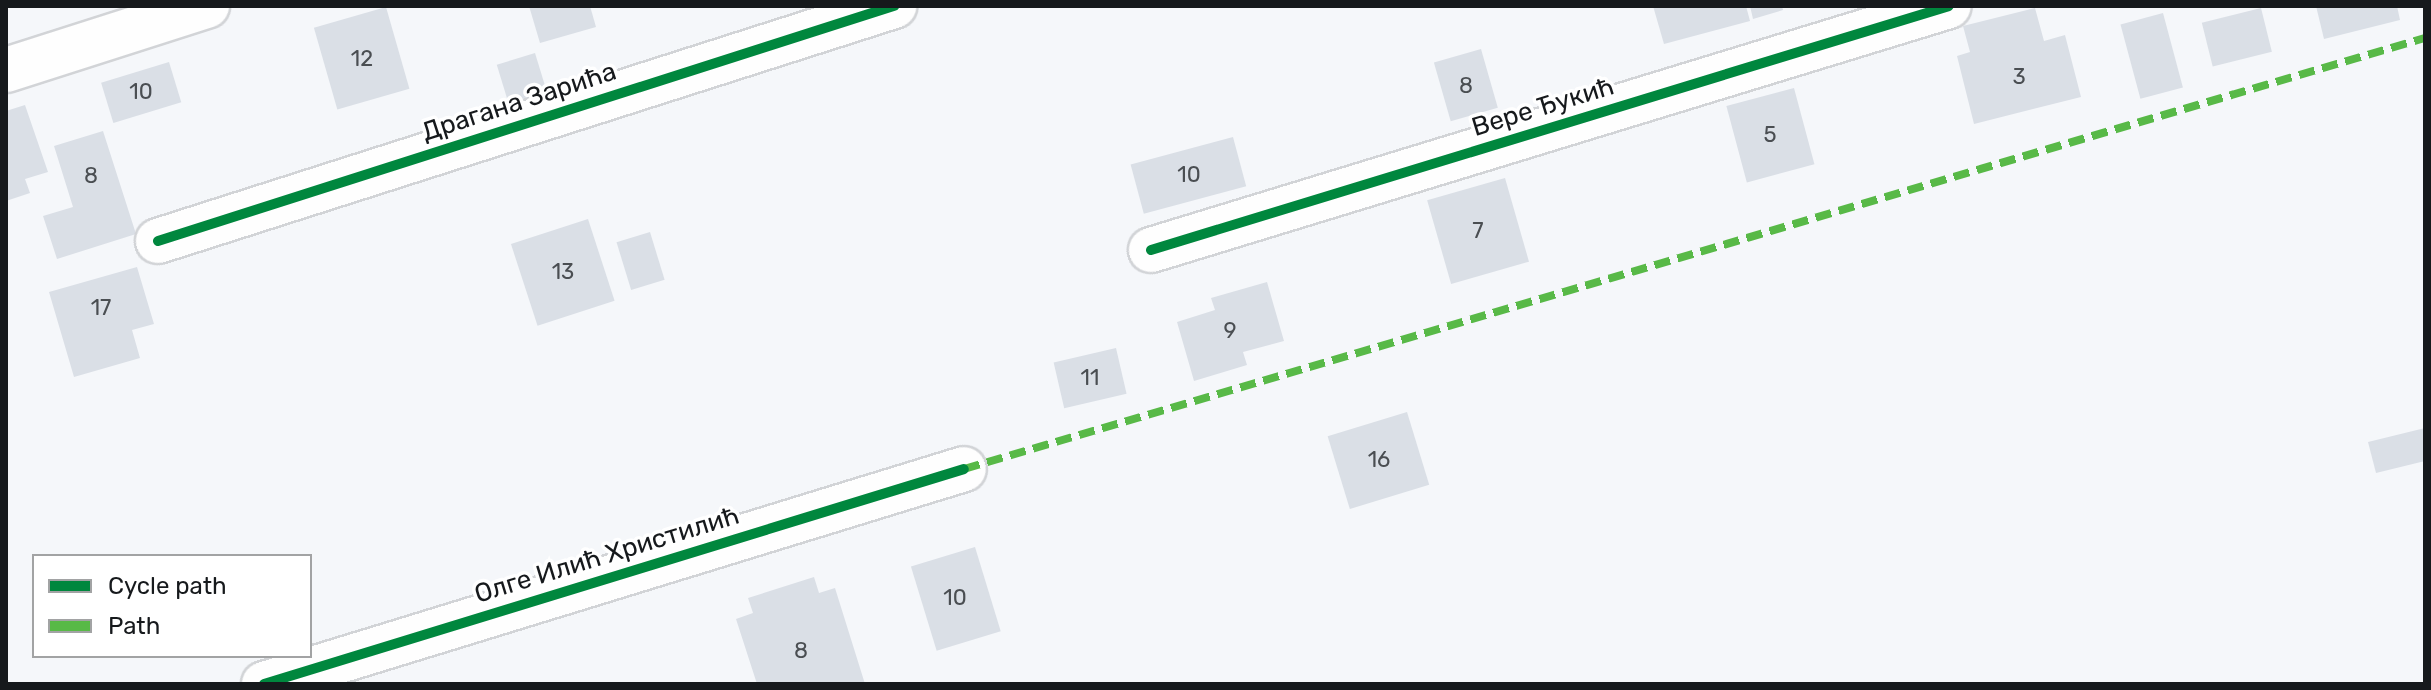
<!DOCTYPE html>
<meta charset="utf-8">
<style>
body{margin:0}
#map{position:relative;width:2431px;height:690px;overflow:hidden;background:#f5f7fa;font-family:Rubik,sans-serif}
div>[style]{position:absolute}
.building>*{inset:0;background:#dadfe6;transform-origin:0 0}
.roads{filter:drop-shadow(2px 0 #d2d4d7) drop-shadow(-2px 0 #d2d4d7) drop-shadow(0 2px #d2d4d7) drop-shadow(0 -2px #d2d4d7)}
.minor>*{height:44px;margin:-22px;padding:0 22px;transform-origin:22px;border-radius:22px;background:#fefefe}
.quiet>*{height:8px;margin-top:-4px;transform-origin:0;background:repeating-linear-gradient(90deg,#58b947 0 16px,transparent 0 24px)}
.cycleway>*{height:10px;margin:-5px;padding:0 5px;transform-origin:5px;border-radius:5px;background:#00873e}
span{translate:-50% -50%;white-space:nowrap;text-align:center;line-height:1.15;-webkit-text-stroke:7px #fff;paint-order:stroke}
.number-label{font-size:22px;color:#4a4e52}
.number-label span{-webkit-text-stroke-width:0}
.street-label{font-size:26px;color:#16191c}
.frame{position:absolute;inset:0;border:8px solid #16191c;pointer-events:none}
.legend{position:absolute;left:32px;top:554px;width:280px;height:104px;box-sizing:border-box;background:#fff;border:2px solid #a2a3a4;margin:0;padding:10px 14px;list-style:none;font-size:24px;color:#16191c}
.legend li{display:flex;align-items:center;gap:16px;height:40px}
.legend b{width:40px;border:2px solid #a2a3a4}
</style>
<div id="map">
<div class="building">
<i style="clip-path:polygon(529px 6px,590px 6px,596px 27px,540px 43px)"></i>
<i style="clip-path:polygon(1653px 6px,1746px 6px,1750px 21px,1664px 44px)"></i>
<i style="clip-path:polygon(1750px 6px,1782px 6px,1783px 10px,1753px 19px)"></i>
<i style="clip-path:polygon(2316px 6px,2397px 6px,2400px 20px,2324px 39px)"></i>
<i style="left:386px;top:7px;width:85px;height:75px;rotate:74deg"></i>
<i style="clip-path:polygon(2035px 8px,2044px 41px,2065px 35px,2081px 97px,1974px 124px,1957px 56px,1970px 52px,1963px 26px)"></i>
<i style="left:2261px;top:8px;width:45px;height:61px;rotate:76deg"></i>
<i style="left:2163px;top:13px;width:77px;height:44px;rotate:75deg"></i>
<i style="left:1481px;top:49px;width:61px;height:49px;rotate:74deg"></i>
<i style="left:535px;top:53px;width:56px;height:40px;rotate:73deg"></i>
<i style="left:169px;top:62px;width:42px;height:71px;rotate:73deg"></i>
<i style="left:1794px;top:88px;width:79px;height:70px;rotate:75deg"></i>
<i style="clip-path:polygon(25px 105px,48px 172px,25px 179px,30px 193px,6px 201px,6px 111px)"></i>
<i style="clip-path:polygon(103px 131px,136px 234px,57px 259px,43px 216px,73px 207px,54px 146px)"></i>
<i style="left:1233px;top:137px;width:51px;height:106px;rotate:75deg"></i>
<i style="left:1505px;top:178px;width:87px;height:81px;rotate:74deg"></i>
<i style="left:588px;top:219px;width:86px;height:81px;rotate:72deg"></i>
<i style="left:650px;top:232px;width:50px;height:35px;rotate:73deg"></i>
<i style="clip-path:polygon(137px 267px,154px 324px,132px 330px,140px 358px,74px 377px,49px 292px)"></i>
<i style="clip-path:polygon(1267px 282px,1284px 341px,1243px 352px,1247px 365px,1194px 381px,1177px 322px,1215px 310px,1211px 298px)"></i>
<i style="left:1116px;top:348px;width:47px;height:64px;rotate:77deg"></i>
<i style="left:1407px;top:412px;width:76px;height:83px;rotate:73deg"></i>
<i style="clip-path:polygon(2425px 428px,2425px 461px,2376px 473px,2368px 442px)"></i>
<i style="left:975px;top:547px;width:88px;height:67px;rotate:73deg"></i>
<i style="clip-path:polygon(814px 577px,819px 593px,835px 588px,865px 684px,757px 684px,736px 619px,753px 613px,748px 598px)"></i>
</div>
<div class="roads">
<div class="minor">
<i style="left:6px;top:70px;width:211px;rotate:-17.7deg"></i>
<i style="left:158px;top:241px;width:773px;rotate:-17.71deg"></i>
<i style="left:1151px;top:250px;width:834px;rotate:-17deg"></i>
<i style="left:264px;top:684px;width:732px;rotate:-17.07deg"></i>
</div>
</div>
<div class="quiet">
<i style="left:964px;top:469px;width:1523px;rotate:-16.44deg"></i>
</div>
<div class="cycleway">
<i style="left:158px;top:241px;width:773px;rotate:-17.71deg"></i>
<i style="left:1151px;top:250px;width:834px;rotate:-17deg"></i>
<i style="left:264px;top:684px;width:732px;rotate:-17.07deg"></i>
</div>
<div class="number-label">
<span style="left:362px;top:59px">12</span>
<span style="left:2019px;top:77px">3</span>
<span style="left:1466px;top:86px">8</span>
<span style="left:141px;top:92px">10</span>
<span style="left:1770px;top:135px">5</span>
<span style="left:1189px;top:175px">10</span>
<span style="left:91px;top:176px">8</span>
<span style="left:1478px;top:231px">7</span>
<span style="left:563px;top:272px">13</span>
<span style="left:101px;top:308px">17</span>
<span style="left:1230px;top:331px">9</span>
<span style="left:1090px;top:378px">11</span>
<span style="left:1379px;top:460px">16</span>
<span style="left:955px;top:598px">10</span>
<span style="left:801px;top:651px">8</span>
</div>
<div class="street-label">
<span style="left:519px;top:102px;rotate:-18deg">Драгана Зарића</span>
<span style="left:1543px;top:107px;rotate:-17deg">Вере Ђукић</span>
<span style="left:607px;top:555px;rotate:-17deg">Олге Илић Христилић</span>
</div>
<div class="frame"></div>
<ul class="legend">
<li><b style="height:10px;background:#00873e"></b>Cycle path</li>
<li><b style="height:10px;background:#58b947"></b>Path</li>
</ul>
</div>
